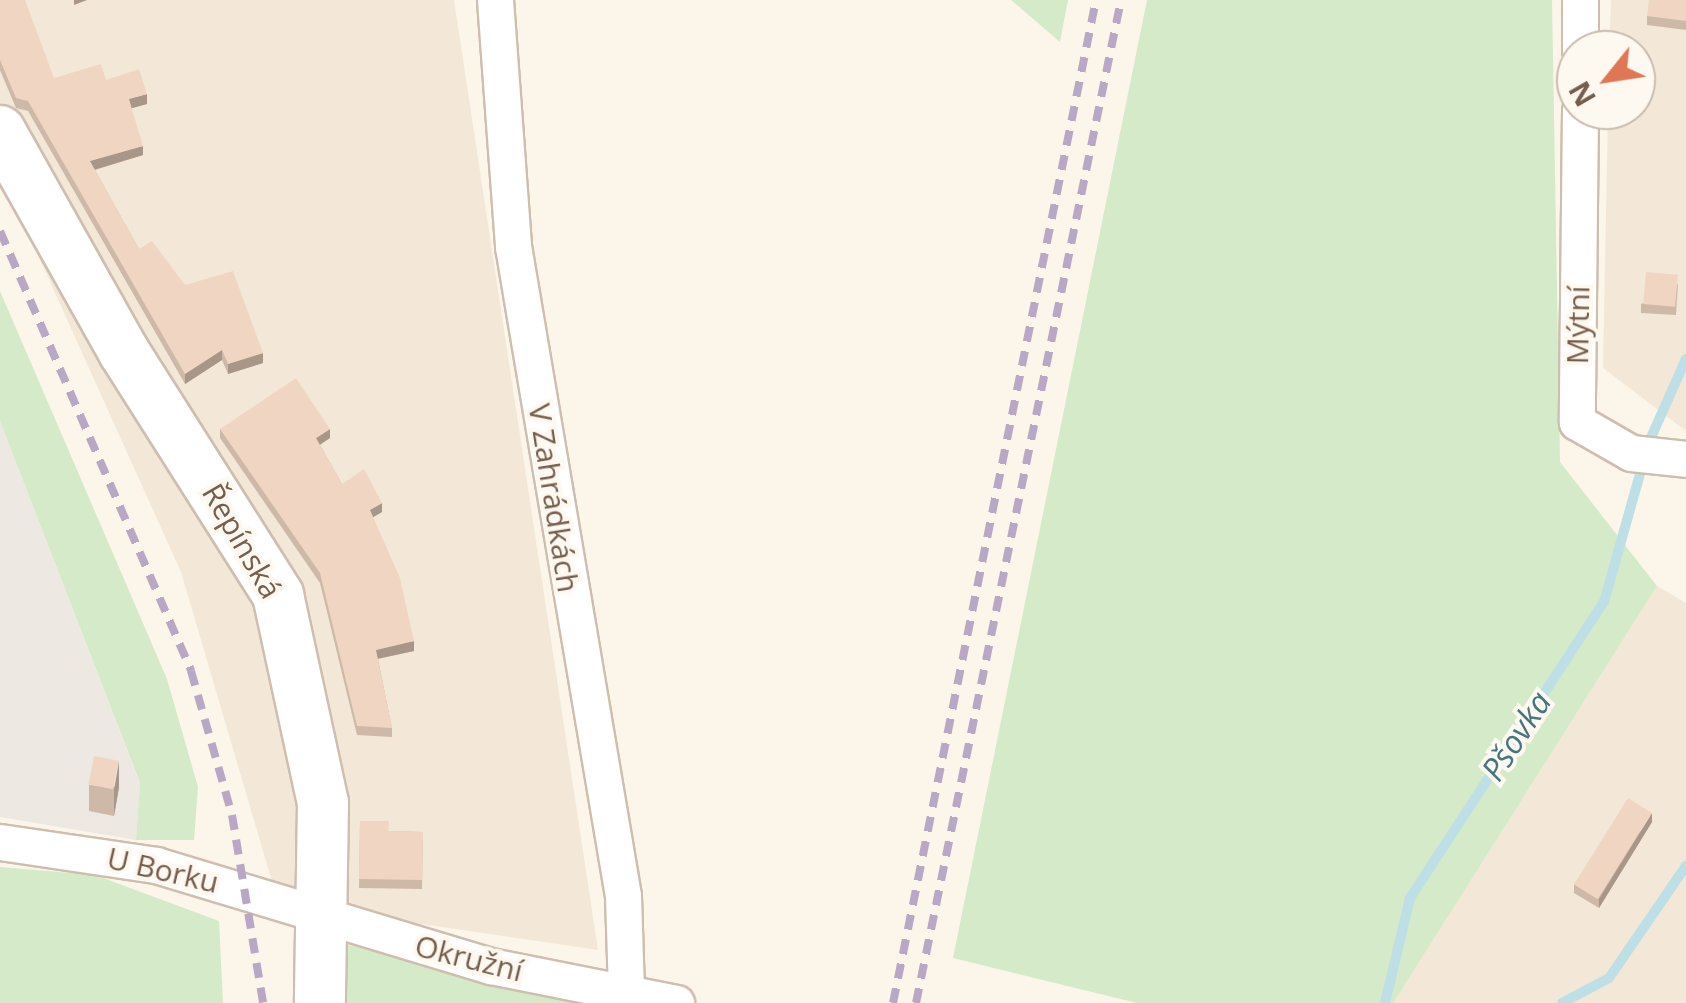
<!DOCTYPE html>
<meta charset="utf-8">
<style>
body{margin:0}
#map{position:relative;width:1686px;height:1003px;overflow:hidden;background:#fcf5ea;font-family:"Open Sans",sans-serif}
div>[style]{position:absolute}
.residential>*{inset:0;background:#f3e8d8}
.industrial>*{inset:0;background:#ede8e2}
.green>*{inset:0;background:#d5eac8}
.stream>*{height:10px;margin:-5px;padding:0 5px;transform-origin:5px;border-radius:5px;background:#bedfe5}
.roads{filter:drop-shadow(2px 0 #cebeaf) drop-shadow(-2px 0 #cebeaf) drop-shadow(0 2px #cebeaf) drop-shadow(0 -2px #cebeaf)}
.street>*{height:35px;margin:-17.5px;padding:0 17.5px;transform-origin:17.5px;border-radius:17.5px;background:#fff}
.secondary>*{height:50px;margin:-25px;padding:0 25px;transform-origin:25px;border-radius:25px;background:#fff}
.rail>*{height:8px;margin-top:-4px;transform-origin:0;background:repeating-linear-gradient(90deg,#b9a7c6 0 15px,transparent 0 25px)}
.wall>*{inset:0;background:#ceb8a7}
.shaded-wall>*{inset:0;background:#a89688}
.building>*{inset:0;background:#f0d6c2;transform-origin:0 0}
span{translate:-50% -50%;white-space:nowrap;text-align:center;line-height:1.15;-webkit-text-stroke:8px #fef9f0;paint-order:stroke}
.street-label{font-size:30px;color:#765d4d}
.water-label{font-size:32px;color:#447581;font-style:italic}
.north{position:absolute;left:1556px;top:30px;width:100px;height:100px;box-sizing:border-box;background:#fef9f0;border:2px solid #c8bbaf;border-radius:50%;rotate:240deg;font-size:28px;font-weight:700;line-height:40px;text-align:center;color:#765d4d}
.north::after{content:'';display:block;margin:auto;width:35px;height:45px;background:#e07754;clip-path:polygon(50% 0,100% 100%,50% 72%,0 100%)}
</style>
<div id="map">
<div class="residential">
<i style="clip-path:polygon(0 0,454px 0,598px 950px,347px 913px,273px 885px,181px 572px,0 171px)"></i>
<i style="clip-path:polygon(1611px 0,1686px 0,1686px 431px,1603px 368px,1608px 110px,1636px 110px,1636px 50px,1609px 50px)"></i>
<i style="clip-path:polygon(1657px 586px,1686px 603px,1686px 1003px,1392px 1003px)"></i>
</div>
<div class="industrial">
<i style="clip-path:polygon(0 421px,140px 784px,136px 840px,0 817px)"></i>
</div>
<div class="green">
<i style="clip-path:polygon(1011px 0,1068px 0,1060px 42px)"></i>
<i style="clip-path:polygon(1147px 0,1552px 0,1560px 462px,1657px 586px,1393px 1003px,1137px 1003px,953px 958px)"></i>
<i style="clip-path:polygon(0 291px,167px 679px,198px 787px,194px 840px,136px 840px,140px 783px,0 421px)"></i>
<i style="clip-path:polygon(0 867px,95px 875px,219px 921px,223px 1003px,0 1003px)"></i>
<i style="clip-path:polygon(339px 943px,601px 1003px,338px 1003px)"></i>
</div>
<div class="stream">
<i style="left:1649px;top:442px;width:91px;rotate:-66deg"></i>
<i style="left:1385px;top:1003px;width:108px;rotate:-76.6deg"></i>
<i style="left:1410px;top:898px;width:354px;rotate:-56.8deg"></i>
<i style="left:1604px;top:602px;width:140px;rotate:-74.3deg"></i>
<i style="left:1562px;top:1003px;width:53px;rotate:-28deg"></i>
<i style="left:1609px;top:978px;width:136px;rotate:-55.5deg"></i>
</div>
<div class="roads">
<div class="street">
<i style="left:495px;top:0;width:247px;rotate:85.8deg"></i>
<i style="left:513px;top:246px;width:659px;rotate:80.39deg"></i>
<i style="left:623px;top:896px;width:98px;rotate:88.2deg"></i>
<i style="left:1580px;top:0;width:50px;rotate:90deg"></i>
<i style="left:1580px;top:110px;width:312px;rotate:90.6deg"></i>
<i style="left:1577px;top:422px;width:62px;rotate:29.9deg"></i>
<i style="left:1631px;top:453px;width:55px;rotate:6.2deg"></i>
<i style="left:0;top:842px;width:158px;rotate:8.4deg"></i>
<i style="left:156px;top:865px;width:350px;rotate:16.8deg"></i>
<i style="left:491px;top:966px;width:189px;rotate:11.3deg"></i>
</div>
<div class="secondary">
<i style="left:0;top:131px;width:253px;rotate:60.7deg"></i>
<i style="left:124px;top:352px;width:288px;rotate:57.6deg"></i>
<i style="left:278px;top:595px;width:213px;rotate:77.8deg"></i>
<i style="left:323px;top:803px;width:200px;rotate:90.9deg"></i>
</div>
</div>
<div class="rail">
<i style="left:0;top:231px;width:480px;rotate:66.5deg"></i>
<i style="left:191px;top:671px;width:150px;rotate:74.1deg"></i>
<i style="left:232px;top:815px;width:191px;rotate:80.6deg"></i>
<i style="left:893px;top:1003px;width:1023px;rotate:-78.56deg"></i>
<i style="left:916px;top:1003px;width:1024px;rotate:-78.45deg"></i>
</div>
<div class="wall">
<i style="clip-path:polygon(0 0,54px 78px,106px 80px,147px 104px,131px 108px,143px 155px,95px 170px,139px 249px,185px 285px,263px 363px,228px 374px,222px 360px,185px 384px,28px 111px,16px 108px,0 70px)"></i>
<i style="clip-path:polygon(1686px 0,1686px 30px,1647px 25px,1647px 16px)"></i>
<i style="clip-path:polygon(1678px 284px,1676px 315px,1641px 313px,1641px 304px)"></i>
<i style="clip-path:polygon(220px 429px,330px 438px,320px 445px,342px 484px,382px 512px,373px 517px,414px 651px,378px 659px,392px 728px,392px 737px,357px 735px,320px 583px,220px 438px)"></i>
<i style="clip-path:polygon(89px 785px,119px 787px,114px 816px,89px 811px)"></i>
<i style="clip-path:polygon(360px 821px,389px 831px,423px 832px,422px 889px,359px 888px)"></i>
<i style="clip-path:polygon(1652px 822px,1599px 908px,1574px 893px,1574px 884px)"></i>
</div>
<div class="shaded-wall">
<i style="clip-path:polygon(74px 0,87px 0,74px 5px)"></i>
<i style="clip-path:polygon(147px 94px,147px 104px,129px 109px,129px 99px)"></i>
<i style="clip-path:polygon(143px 146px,143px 155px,90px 171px,90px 161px)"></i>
<i style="clip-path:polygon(222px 350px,222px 360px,185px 384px,185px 374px)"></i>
<i style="clip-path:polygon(263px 353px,263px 363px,228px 374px,228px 364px)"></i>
<i style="clip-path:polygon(330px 429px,330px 438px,316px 447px,316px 438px)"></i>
<i style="clip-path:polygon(382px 503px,382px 512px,370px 519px,370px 510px)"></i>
<i style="clip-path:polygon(414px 641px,414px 651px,376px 659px,376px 650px)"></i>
<i style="clip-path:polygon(119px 761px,119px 787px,114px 816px,114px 790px)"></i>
<i style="clip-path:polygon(1652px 813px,1652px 822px,1599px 908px,1599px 899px)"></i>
</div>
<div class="building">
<i style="clip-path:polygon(0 0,25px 0,54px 78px,101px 64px,106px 80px,139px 69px,147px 94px,129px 99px,143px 146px,90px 161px,139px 249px,152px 241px,185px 285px,233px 271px,263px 353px,228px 364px,222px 350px,185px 374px,28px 101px,16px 98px,0 60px)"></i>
<i style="clip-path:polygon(1649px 0,1686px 0,1686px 21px,1647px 16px)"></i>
<i style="left:1646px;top:272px;width:32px;height:32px;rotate:5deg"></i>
<i style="clip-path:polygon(296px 378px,330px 429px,316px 438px,342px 484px,364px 469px,382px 503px,370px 510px,400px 578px,414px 641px,376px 650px,392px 728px,357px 726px,320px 573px,220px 429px)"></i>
<i style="left:94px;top:756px;width:25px;height:29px;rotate:11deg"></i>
<i style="left:1628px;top:798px;width:28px;height:102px;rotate:32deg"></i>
<i style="clip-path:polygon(360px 821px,389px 821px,388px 831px,423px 832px,422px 880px,359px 879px)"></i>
</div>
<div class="street-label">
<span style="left:1578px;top:325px;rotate:-89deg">Mýtní</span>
<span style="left:554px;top:498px;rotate:81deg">V Zahrádkách</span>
<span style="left:242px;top:541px;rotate:60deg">Řepínská</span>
<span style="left:163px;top:870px;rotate:13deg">U Borku</span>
<span style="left:469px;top:958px;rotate:14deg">Okružní</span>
</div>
<div class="water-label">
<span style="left:1516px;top:736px;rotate:-57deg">Pšovka</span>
</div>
<div class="north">N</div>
</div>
